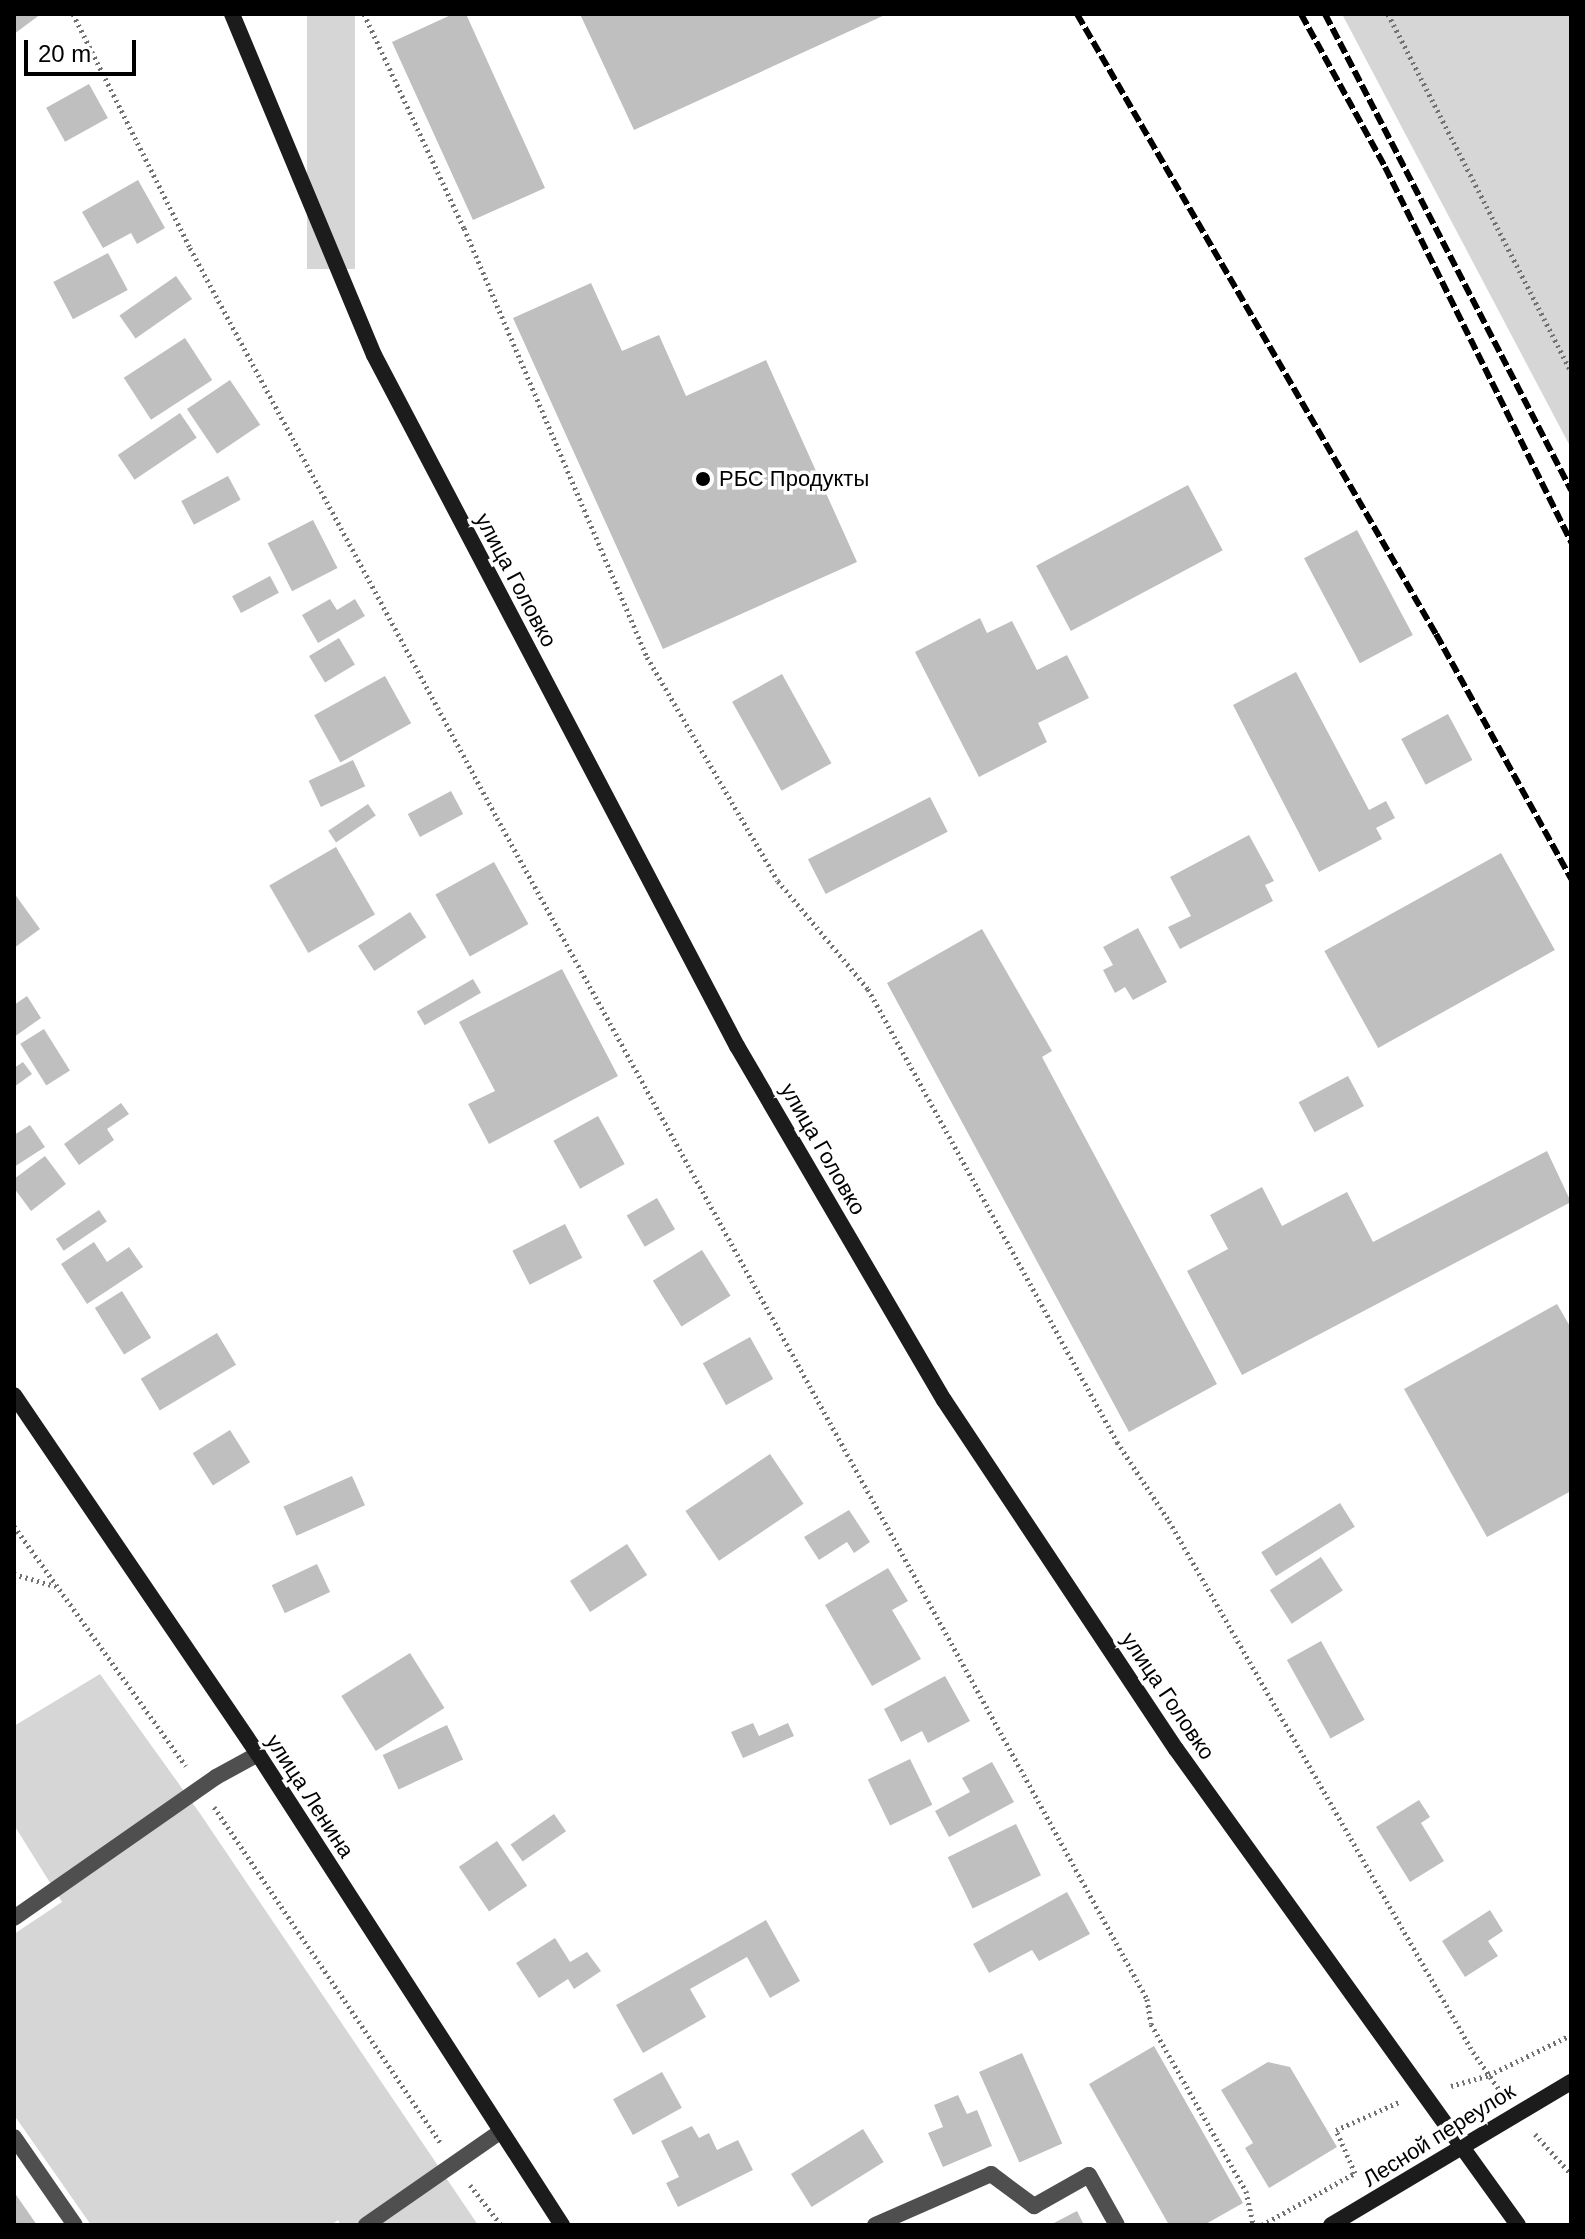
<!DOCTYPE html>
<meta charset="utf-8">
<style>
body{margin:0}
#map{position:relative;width:1585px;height:2239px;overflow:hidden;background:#fff;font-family:Helvetica,sans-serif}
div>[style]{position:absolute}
.green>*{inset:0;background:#d6d6d6;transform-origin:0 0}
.building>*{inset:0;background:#bfbfbf;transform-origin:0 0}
.path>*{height:5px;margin-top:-2.5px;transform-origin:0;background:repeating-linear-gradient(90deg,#717171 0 2px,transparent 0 6px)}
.lane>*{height:16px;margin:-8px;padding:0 8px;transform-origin:8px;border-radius:8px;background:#4f4f4f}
.secondary>*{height:16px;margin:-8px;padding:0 8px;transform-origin:8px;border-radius:8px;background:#1c1c1c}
.rail>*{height:6px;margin-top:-3px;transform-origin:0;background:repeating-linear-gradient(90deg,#000 0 12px,transparent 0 16px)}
.dots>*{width:22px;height:22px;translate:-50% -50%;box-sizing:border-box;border:4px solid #fff;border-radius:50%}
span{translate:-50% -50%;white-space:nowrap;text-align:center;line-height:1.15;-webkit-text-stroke:7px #fff;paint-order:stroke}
.poi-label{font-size:22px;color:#000}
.left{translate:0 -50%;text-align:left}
.street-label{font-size:22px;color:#000}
.frame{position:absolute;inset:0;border:16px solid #000;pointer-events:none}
.scale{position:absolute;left:24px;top:40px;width:112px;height:36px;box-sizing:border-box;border:4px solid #000;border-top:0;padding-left:10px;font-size:24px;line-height:28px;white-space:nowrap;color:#000;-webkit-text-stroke:6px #fff;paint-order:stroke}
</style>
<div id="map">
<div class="green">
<i style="left:307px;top:14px;width:48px;height:255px"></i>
<i style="clip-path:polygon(1342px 14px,1571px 14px,1571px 448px)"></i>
<i style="clip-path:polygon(100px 1674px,199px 1812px,478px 2225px,341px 2225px,338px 2220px,331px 2225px,91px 2225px,14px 2115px,14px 1934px,62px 1902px,14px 1825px,14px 1726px)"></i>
</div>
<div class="building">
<i style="clip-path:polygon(14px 14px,41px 14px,14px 34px)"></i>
<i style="clip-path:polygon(453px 14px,466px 14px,545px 188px,473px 220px,392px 42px)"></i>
<i style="clip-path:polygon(580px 14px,887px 14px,634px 130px)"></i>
<i style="left:89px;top:84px;width:39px;height:49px;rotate:61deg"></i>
<i style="clip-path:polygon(138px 180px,165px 228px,137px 244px,131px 233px,103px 248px,82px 212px)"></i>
<i style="left:108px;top:253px;width:42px;height:62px;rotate:62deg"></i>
<i style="left:176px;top:276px;width:28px;height:69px;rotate:55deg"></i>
<i style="clip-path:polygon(591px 283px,622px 351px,659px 335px,686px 396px,766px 360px,857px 562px,663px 649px,513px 318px)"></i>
<i style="left:185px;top:338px;width:50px;height:73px;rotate:57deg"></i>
<i style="left:230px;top:380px;width:54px;height:52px;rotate:56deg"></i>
<i style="left:180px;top:413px;width:30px;height:75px;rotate:56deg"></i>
<i style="left:228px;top:476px;width:27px;height:53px;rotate:62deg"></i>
<i style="left:1188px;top:485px;width:74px;height:172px;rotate:62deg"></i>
<i style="left:313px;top:520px;width:54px;height:51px;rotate:63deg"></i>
<i style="left:1357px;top:530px;width:119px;height:60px;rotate:62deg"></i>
<i style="left:270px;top:576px;width:19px;height:43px;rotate:62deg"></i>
<i style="clip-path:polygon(330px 599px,337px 610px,355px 599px,365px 616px,318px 643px,302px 615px)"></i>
<i style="clip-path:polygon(980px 618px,987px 633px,1012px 621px,1037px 670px,1067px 655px,1089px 698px,1038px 723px,1047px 742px,979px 777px,915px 652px)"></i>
<i style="left:339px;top:638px;width:31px;height:35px;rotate:59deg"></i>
<i style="clip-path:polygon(1296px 672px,1369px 810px,1386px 801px,1395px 818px,1376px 828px,1382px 839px,1319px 872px,1233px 705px)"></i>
<i style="left:782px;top:674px;width:102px;height:57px;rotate:61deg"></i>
<i style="left:385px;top:676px;width:54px;height:81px;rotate:61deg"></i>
<i style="left:1448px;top:714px;width:52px;height:53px;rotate:62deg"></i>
<i style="left:353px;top:760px;width:29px;height:49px;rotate:65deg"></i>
<i style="left:451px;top:791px;width:26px;height:49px;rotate:62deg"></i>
<i style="left:930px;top:797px;width:39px;height:137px;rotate:63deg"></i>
<i style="left:368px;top:804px;width:14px;height:48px;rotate:56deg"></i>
<i style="clip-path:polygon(1249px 835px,1274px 881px,1265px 885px,1273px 901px,1180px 949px,1168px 927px,1191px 916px,1170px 877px)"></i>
<i style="left:336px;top:847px;width:78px;height:77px;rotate:60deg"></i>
<i style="left:1501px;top:853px;width:111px;height:202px;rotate:61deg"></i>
<i style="left:494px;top:862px;width:71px;height:67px;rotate:61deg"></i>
<i style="clip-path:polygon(14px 893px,40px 929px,14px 948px)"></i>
<i style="left:410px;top:912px;width:30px;height:62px;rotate:57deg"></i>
<i style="clip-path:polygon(1138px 928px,1167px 982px,1133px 1000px,1125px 987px,1115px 993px,1103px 970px,1113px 965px,1103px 947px)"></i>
<i style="clip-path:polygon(982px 929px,1052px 1051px,1042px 1057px,1217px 1384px,1129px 1432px,887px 983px)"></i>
<i style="clip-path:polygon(562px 969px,618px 1076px,489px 1144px,468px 1104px,495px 1091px,459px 1022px)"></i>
<i style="left:473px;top:979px;width:16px;height:65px;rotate:60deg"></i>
<i style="clip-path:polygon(27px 996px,41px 1018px,14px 1037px,14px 1005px)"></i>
<i style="left:44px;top:1029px;width:49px;height:28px;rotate:58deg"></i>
<i style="clip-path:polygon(23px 1062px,32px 1074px,14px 1087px,14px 1068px)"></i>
<i style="left:1348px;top:1076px;width:34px;height:56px;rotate:62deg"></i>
<i style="clip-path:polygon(121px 1103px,129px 1114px,107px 1129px,114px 1140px,79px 1165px,64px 1144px)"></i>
<i style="left:598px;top:1116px;width:55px;height:51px;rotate:61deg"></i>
<i style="clip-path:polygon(30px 1125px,45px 1147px,14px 1167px,14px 1135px)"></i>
<i style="clip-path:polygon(1547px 1151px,1571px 1202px,1242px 1375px,1187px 1271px,1228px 1249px,1210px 1215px,1262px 1187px,1282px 1226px,1347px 1192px,1373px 1242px)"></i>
<i style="clip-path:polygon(45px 1156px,66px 1184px,31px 1211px,14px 1188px,14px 1179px)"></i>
<i style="left:657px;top:1198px;width:36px;height:35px;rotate:60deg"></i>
<i style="left:99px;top:1210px;width:14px;height:52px;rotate:56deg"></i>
<i style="left:565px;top:1224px;width:38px;height:59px;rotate:63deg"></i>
<i style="clip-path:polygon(94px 1242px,107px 1262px,129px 1247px,143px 1267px,87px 1304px,61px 1264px)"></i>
<i style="left:702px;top:1250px;width:54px;height:58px;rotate:58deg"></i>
<i style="left:122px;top:1291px;width:55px;height:32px;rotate:58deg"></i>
<i style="clip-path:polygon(1557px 1304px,1571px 1328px,1571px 1491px,1487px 1537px,1404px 1389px)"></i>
<i style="left:217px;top:1333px;width:37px;height:89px;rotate:59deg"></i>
<i style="left:750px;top:1337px;width:48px;height:54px;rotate:61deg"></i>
<i style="left:230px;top:1430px;width:38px;height:44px;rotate:58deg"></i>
<i style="left:770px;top:1454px;width:60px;height:102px;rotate:56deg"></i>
<i style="left:352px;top:1476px;width:32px;height:75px;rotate:66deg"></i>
<i style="left:1340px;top:1503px;width:28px;height:93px;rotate:58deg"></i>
<i style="clip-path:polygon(849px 1510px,870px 1542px,854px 1553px,847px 1542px,819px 1560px,804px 1537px)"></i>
<i style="left:627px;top:1544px;width:37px;height:68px;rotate:57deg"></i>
<i style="left:1321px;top:1557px;width:40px;height:61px;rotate:57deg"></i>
<i style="left:317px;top:1564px;width:31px;height:50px;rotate:65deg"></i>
<i style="clip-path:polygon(888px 1568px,908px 1601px,892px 1610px,921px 1659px,872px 1686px,825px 1605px)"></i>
<i style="left:1321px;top:1641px;width:90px;height:39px;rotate:61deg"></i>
<i style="left:410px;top:1653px;width:65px;height:81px;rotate:58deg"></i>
<i style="clip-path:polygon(945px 1676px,970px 1721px,928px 1743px,922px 1731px,901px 1742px,884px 1709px)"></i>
<i style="clip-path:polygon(753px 1723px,759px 1736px,788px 1723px,794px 1736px,743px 1758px,731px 1732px)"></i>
<i style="left:447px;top:1725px;width:38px;height:71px;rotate:65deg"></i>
<i style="left:910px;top:1759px;width:51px;height:47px;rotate:64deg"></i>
<i style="clip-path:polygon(992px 1762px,1014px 1802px,949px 1837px,935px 1811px,970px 1792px,962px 1778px)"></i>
<i style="clip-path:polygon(1419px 1800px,1430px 1817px,1421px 1823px,1444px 1861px,1410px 1882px,1376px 1827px)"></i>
<i style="left:554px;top:1814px;width:21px;height:53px;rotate:55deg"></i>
<i style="left:1016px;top:1824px;width:57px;height:76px;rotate:64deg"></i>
<i style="left:497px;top:1841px;width:54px;height:46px;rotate:56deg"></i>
<i style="clip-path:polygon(1067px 1892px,1090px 1934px,1039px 1961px,1032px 1950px,989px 1973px,973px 1944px)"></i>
<i style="clip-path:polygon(1490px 1910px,1503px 1931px,1488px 1941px,1498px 1956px,1465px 1977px,1442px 1941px)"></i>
<i style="clip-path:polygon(766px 1920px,800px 1981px,770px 1998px,747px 1957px,690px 1989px,706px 2017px,643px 2053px,616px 2005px)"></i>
<i style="clip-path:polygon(555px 1938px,570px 1962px,587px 1952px,601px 1971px,574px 1989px,568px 1979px,539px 1998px,516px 1963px)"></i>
<i style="clip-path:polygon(1154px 2046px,1243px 2203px,1204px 2225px,1169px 2225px,1089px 2084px)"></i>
<i style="left:1022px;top:2053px;width:99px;height:47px;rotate:66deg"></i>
<i style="clip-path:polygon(1268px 2062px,1290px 2067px,1337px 2147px,1269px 2188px,1245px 2148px,1253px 2143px,1221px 2090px)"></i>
<i style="left:662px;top:2072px;width:41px;height:56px;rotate:61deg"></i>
<i style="clip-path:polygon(958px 2095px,967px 2114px,977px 2110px,992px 2146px,943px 2167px,928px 2133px,943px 2127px,934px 2105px)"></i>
<i style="clip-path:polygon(692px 2126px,699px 2138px,709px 2133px,717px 2150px,738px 2140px,753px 2170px,678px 2207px,666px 2183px,679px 2177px,661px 2141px)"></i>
<i style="left:863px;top:2129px;width:39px;height:85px;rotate:58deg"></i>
<i style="clip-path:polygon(14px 2192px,37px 2225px,14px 2225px)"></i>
<i style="clip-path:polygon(1077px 2211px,1084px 2225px,1050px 2225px)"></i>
</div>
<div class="path">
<i style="left:73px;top:14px;width:262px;rotate:63.4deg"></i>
<i style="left:190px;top:248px;width:647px;rotate:61.69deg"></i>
<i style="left:497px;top:818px;width:1348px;rotate:61.17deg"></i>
<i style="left:1147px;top:1999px;width:25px;rotate:81deg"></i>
<i style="left:1151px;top:2024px;width:192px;rotate:60.4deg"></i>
<i style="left:1246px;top:2191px;width:35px;rotate:78deg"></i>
<i style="left:364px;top:14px;width:236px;rotate:65deg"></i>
<i style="left:464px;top:228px;width:466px;rotate:66.9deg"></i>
<i style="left:647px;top:657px;width:259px;rotate:59.7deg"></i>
<i style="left:778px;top:881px;width:141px;rotate:50.2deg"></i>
<i style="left:868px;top:989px;width:517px;rotate:61.2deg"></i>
<i style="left:1117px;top:1442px;width:95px;rotate:56.6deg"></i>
<i style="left:1169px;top:1521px;width:612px;rotate:60.21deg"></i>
<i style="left:1473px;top:2052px;width:49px;rotate:55deg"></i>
<i style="left:1388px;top:14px;width:401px;rotate:62.9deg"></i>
<i style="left:14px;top:1526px;width:295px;rotate:54.4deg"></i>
<i style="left:14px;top:1574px;width:43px;rotate:16.3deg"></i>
<i style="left:214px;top:1807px;width:406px;rotate:56deg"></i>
<i style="left:1451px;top:2086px;width:40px;rotate:-16deg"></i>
<i style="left:1489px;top:2075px;width:91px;rotate:-26deg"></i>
<i style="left:1535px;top:2134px;width:54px;rotate:48deg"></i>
<i style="left:470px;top:2185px;width:51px;rotate:52.2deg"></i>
<i style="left:1262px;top:2225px;width:107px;rotate:-29.2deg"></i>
<i style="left:1355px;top:2173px;width:47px;rotate:-113.8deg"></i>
<i style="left:1336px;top:2130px;width:69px;rotate:-24deg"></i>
</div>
<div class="lane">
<i style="left:14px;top:1918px;width:246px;rotate:-34.9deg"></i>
<i style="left:216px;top:1777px;width:48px;rotate:-28.7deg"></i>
<i style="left:14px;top:2137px;width:107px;rotate:55.3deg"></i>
<i style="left:366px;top:2225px;width:163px;rotate:-34.8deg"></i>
<i style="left:875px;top:2225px;width:127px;rotate:-23.7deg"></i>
<i style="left:991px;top:2174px;width:54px;rotate:36.7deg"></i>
<i style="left:1034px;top:2206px;width:63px;rotate:-29.4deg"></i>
<i style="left:1089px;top:2175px;width:57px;rotate:60.8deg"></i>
</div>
<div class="secondary">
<i style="left:232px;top:14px;width:369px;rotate:67.4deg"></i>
<i style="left:374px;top:355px;width:781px;rotate:62.29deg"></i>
<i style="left:737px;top:1046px;width:410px;rotate:59.7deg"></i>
<i style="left:944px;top:1400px;width:419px;rotate:56.4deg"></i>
<i style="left:1176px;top:1749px;width:586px;rotate:54.3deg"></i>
<i style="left:14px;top:1395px;width:434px;rotate:55.8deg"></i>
<i style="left:258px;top:1754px;width:561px;rotate:57.16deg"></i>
<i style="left:1331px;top:2225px;width:279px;rotate:-30.8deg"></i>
</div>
<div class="rail">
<i style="left:1077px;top:14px;width:716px;rotate:59.93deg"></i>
<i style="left:1436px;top:634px;width:280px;rotate:61.1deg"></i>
<i style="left:1301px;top:14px;width:175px;rotate:61.2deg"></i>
<i style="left:1385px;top:167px;width:419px;rotate:63.6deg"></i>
<i style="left:1325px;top:14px;width:536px;rotate:62.67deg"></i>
</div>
<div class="dots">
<i style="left:703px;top:479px;background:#000"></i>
</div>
<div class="poi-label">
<span class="left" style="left:719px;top:479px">РБС Продукты</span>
</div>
<div class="street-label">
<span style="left:516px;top:580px;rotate:62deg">улица Головко</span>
<span style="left:823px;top:1149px;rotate:60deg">улица Головко</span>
<span style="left:1168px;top:1696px;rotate:56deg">улица Головко</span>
<span style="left:310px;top:1796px;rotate:57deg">улица Ленина</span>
<span style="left:1439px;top:2135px;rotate:-32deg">Лесной переулок</span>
</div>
<div class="frame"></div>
<div class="scale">20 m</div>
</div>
